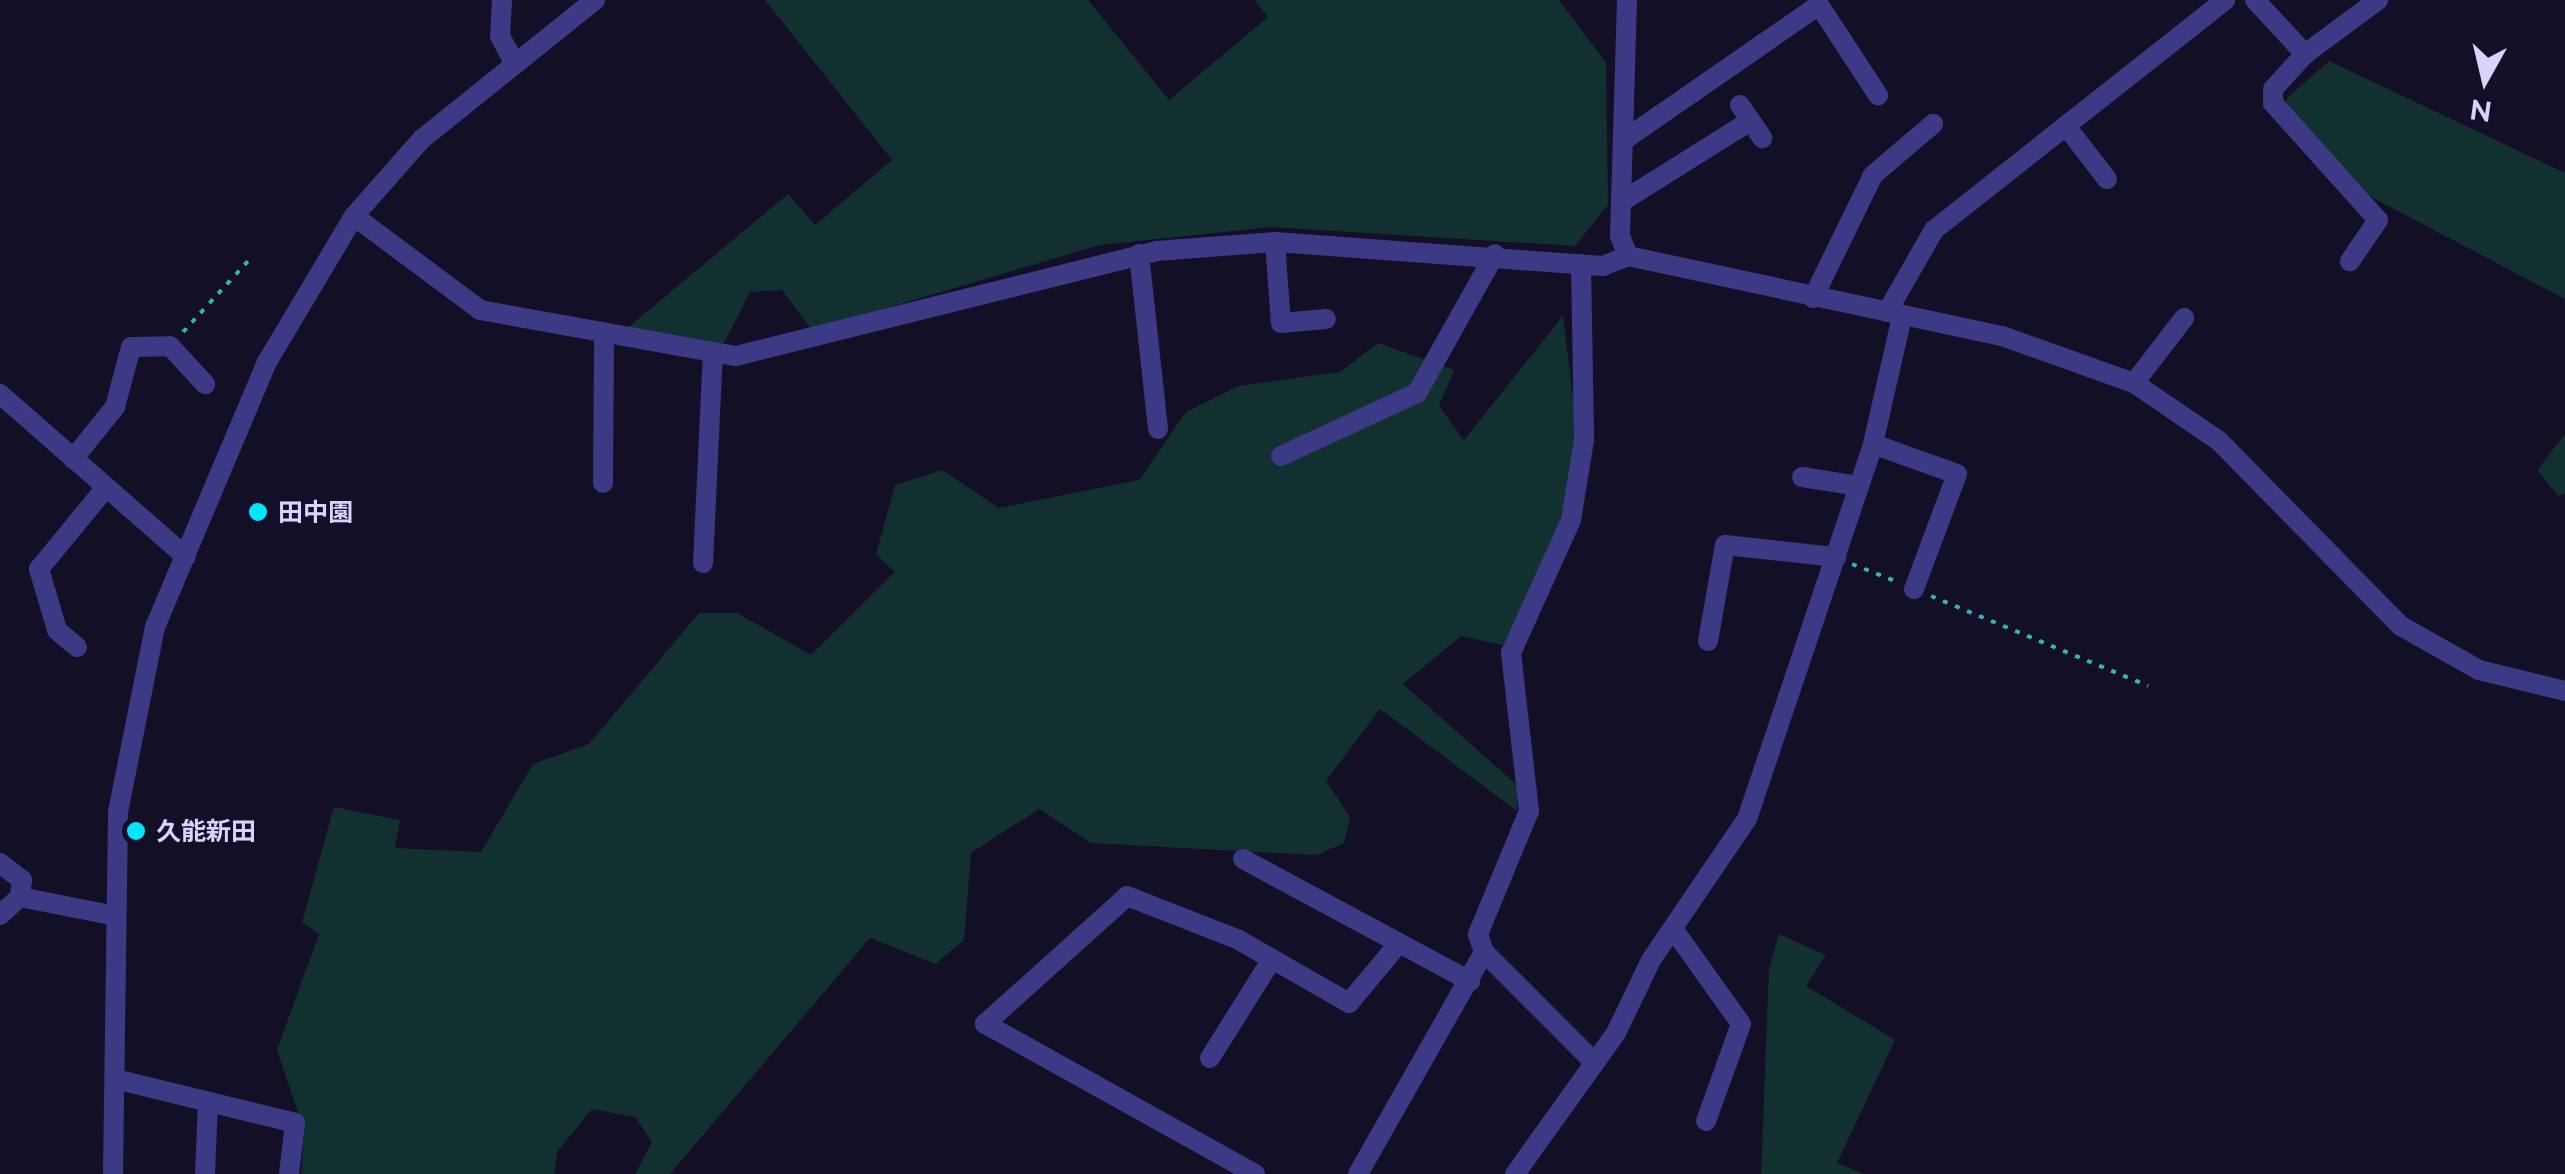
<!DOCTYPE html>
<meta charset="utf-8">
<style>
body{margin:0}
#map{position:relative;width:2565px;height:1174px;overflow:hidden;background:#130f26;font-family:Raleway,"Noto Sans JP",sans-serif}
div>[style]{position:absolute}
.green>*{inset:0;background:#12302f}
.path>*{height:4px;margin-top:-2px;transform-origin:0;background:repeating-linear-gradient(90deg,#2fb8b0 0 5px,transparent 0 13px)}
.minor>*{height:20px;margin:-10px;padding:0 10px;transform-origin:10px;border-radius:10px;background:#3d3a85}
.dots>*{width:28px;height:28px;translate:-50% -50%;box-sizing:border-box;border:5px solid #130f26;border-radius:50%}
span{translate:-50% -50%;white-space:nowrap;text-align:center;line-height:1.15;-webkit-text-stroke:8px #130f26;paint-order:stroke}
.poi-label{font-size:25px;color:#d9d4ff;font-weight:700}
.left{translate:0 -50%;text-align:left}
.north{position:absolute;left:2435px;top:30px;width:100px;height:100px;-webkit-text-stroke:8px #130f26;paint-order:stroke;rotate:188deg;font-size:28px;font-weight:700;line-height:40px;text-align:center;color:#d9d4ff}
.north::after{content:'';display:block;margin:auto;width:35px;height:45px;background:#d9d4ff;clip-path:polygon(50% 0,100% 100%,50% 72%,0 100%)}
</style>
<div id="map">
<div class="green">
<i style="clip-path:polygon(765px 0,1088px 0,1169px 100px,1268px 17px,1254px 0,1559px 0,1606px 63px,1608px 205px,1575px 246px,1271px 227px,1100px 245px,812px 330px,782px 290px,750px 292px,723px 345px,625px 330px,788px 194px,815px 225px,892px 160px)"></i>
<i style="clip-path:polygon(2329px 61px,2565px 173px,2565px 299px,2373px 198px,2285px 111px,2287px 98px)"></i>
<i style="clip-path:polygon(1563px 316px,1578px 439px,1568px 518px,1511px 647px,1461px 636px,1403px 684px,1517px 785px,1517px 811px,1380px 709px,1326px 781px,1350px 817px,1344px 843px,1316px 855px,1091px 843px,1039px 809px,971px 853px,964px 940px,935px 964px,870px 938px,670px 1174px,635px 1174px,652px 1142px,635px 1117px,592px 1109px,557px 1152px,555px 1174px,301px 1174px,304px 1130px,277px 1050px,319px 934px,302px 922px,334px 807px,400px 820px,395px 848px,481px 852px,533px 764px,589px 744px,699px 613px,737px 613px,811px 655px,895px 572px,876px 554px,895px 485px,942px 470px,999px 508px,1139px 480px,1186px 412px,1238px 386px,1340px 372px,1378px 343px,1454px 370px,1439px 406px,1464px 440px)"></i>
<i style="clip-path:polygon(2565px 434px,2565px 493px,2558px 496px,2537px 470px)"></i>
<i style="clip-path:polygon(1779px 934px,1826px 955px,1806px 986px,1895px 1040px,1837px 1163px,1864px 1174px,1761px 1174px,1769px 968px)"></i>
</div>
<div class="path">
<i style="left:183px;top:332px;width:98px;rotate:-47.5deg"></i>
<i style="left:1852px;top:564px;width:46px;rotate:21.6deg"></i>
<i style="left:1931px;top:596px;width:235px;rotate:22.5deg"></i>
</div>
<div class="minor">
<i style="left:502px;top:0;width:36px;rotate:93deg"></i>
<i style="left:500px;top:36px;width:30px;rotate:62deg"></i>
<i style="left:1627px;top:0;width:236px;rotate:91.7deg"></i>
<i style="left:1620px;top:236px;width:22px;rotate:68deg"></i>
<i style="left:1628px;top:256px;width:382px;rotate:12.1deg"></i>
<i style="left:2002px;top:336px;width:140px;rotate:19.6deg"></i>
<i style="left:2134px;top:383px;width:103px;rotate:34.3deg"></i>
<i style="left:2219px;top:441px;width:260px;rotate:45.5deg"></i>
<i style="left:2401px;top:626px;width:90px;rotate:29.4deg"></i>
<i style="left:2479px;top:670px;width:89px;rotate:13.7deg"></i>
<i style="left:2255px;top:0;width:74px;rotate:47.2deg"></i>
<i style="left:2305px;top:54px;width:91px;rotate:-36.5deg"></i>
<i style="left:2305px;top:54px;width:47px;rotate:132.4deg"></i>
<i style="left:2273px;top:89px;width:14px;rotate:90deg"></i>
<i style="left:2273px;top:103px;width:157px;rotate:48.1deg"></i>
<i style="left:2378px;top:220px;width:50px;rotate:124.3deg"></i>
<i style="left:1740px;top:105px;width:40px;rotate:56deg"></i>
<i style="left:2066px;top:126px;width:67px;rotate:52.3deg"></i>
<i style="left:1624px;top:140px;width:237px;rotate:-34.7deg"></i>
<i style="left:1819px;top:5px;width:108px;rotate:56.8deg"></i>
<i style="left:1621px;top:202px;width:152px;rotate:-32.1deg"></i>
<i style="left:354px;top:216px;width:157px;rotate:36.7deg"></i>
<i style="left:480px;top:310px;width:260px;rotate:10.2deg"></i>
<i style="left:736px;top:356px;width:433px;rotate:-14deg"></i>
<i style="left:1156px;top:251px;width:119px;rotate:-4.3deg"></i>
<i style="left:1275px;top:242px;width:329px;rotate:4.2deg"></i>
<i style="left:1603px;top:266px;width:27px;rotate:-22deg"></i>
<i style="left:1275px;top:242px;width:81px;rotate:85.8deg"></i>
<i style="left:1281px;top:323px;width:45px;rotate:-5.1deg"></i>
<i style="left:1139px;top:254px;width:176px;rotate:83.8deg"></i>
<i style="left:1581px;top:264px;width:176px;rotate:89deg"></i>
<i style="left:1584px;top:440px;width:81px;rotate:99.2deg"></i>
<i style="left:1571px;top:520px;width:146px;rotate:114.3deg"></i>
<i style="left:1511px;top:653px;width:159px;rotate:83.5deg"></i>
<i style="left:1529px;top:811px;width:133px;rotate:112.5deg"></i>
<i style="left:1478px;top:934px;width:19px;rotate:72deg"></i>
<i style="left:1484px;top:952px;width:156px;rotate:45deg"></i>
<i style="left:1813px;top:298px;width:137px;rotate:-64deg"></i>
<i style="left:1873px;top:175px;width:79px;rotate:-40.4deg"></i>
<i style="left:1887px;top:312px;width:95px;rotate:-60.2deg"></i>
<i style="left:1934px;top:230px;width:371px;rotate:-38.3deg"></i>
<i style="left:2134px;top:383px;width:82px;rotate:-52.4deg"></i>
<i style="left:0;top:394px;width:247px;rotate:41.2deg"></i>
<i style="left:1873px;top:444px;width:89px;rotate:19.7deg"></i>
<i style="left:1957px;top:474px;width:123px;rotate:110.5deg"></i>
<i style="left:1281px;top:456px;width:150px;rotate:-24.9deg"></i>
<i style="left:1417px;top:393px;width:159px;rotate:-60.7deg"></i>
<i style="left:73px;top:459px;width:67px;rotate:-51.1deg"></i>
<i style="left:115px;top:407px;width:62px;rotate:-75.1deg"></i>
<i style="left:131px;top:347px;width:39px;rotate:-1deg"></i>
<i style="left:170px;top:346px;width:52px;rotate:47.4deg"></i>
<i style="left:1802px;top:477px;width:58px;rotate:9deg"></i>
<i style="left:603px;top:483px;width:146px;rotate:-89.6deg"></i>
<i style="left:703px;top:563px;width:210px;rotate:-87.3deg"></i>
<i style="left:1708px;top:641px;width:97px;rotate:-80deg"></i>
<i style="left:1725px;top:545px;width:112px;rotate:6.2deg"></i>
<i style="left:77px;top:647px;width:26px;rotate:-140deg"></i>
<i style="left:57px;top:630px;width:64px;rotate:-106.4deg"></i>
<i style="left:39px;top:569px;width:102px;rotate:-50.6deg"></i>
<i style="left:1243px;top:859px;width:258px;rotate:28.3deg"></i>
<i style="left:0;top:863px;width:28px;rotate:38deg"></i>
<i style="left:22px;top:880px;width:17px;rotate:97deg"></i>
<i style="left:0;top:915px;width:27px;rotate:-42deg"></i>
<i style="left:20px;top:897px;width:98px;rotate:11.2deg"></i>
<i style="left:1674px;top:930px;width:115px;rotate:54.5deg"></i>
<i style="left:1741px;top:1024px;width:103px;rotate:109.8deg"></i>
<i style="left:1210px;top:1058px;width:117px;rotate:-57.9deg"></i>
<i style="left:115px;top:1079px;width:185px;rotate:13.7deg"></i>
<i style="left:295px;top:1123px;width:51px;rotate:96.7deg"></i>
<i style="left:113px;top:1174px;width:362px;rotate:-89.2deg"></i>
<i style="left:118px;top:812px;width:189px;rotate:-78.7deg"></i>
<i style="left:155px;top:627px;width:288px;rotate:-67.1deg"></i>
<i style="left:267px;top:362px;width:170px;rotate:-59.2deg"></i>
<i style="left:354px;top:216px;width:103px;rotate:-48.6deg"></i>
<i style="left:422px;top:139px;width:222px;rotate:-38.8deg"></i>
<i style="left:205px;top:1174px;width:72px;rotate:-87.6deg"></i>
<i style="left:1255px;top:1174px;width:309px;rotate:-150.9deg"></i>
<i style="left:985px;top:1024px;width:191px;rotate:-42deg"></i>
<i style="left:1127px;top:896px;width:120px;rotate:21.4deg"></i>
<i style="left:1239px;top:940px;width:127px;rotate:29.8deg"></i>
<i style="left:1349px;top:1003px;width:78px;rotate:-50.2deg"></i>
<i style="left:1358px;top:1174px;width:255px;rotate:-60.4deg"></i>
<i style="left:1515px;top:1174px;width:173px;rotate:-54.4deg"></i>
<i style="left:1616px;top:1033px;width:81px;rotate:-64.4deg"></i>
<i style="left:1651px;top:960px;width:171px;rotate:-55.8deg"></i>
<i style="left:1747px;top:819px;width:396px;rotate:-71.4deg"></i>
<i style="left:1873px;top:444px;width:131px;rotate:-77.2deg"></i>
</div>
<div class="dots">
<i style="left:258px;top:512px;background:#00e5ff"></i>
<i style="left:136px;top:831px;background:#00e5ff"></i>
</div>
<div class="poi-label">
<span class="left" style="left:278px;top:512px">田中園</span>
<span class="left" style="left:156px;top:831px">久能新田</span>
</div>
<div class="north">N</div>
</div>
